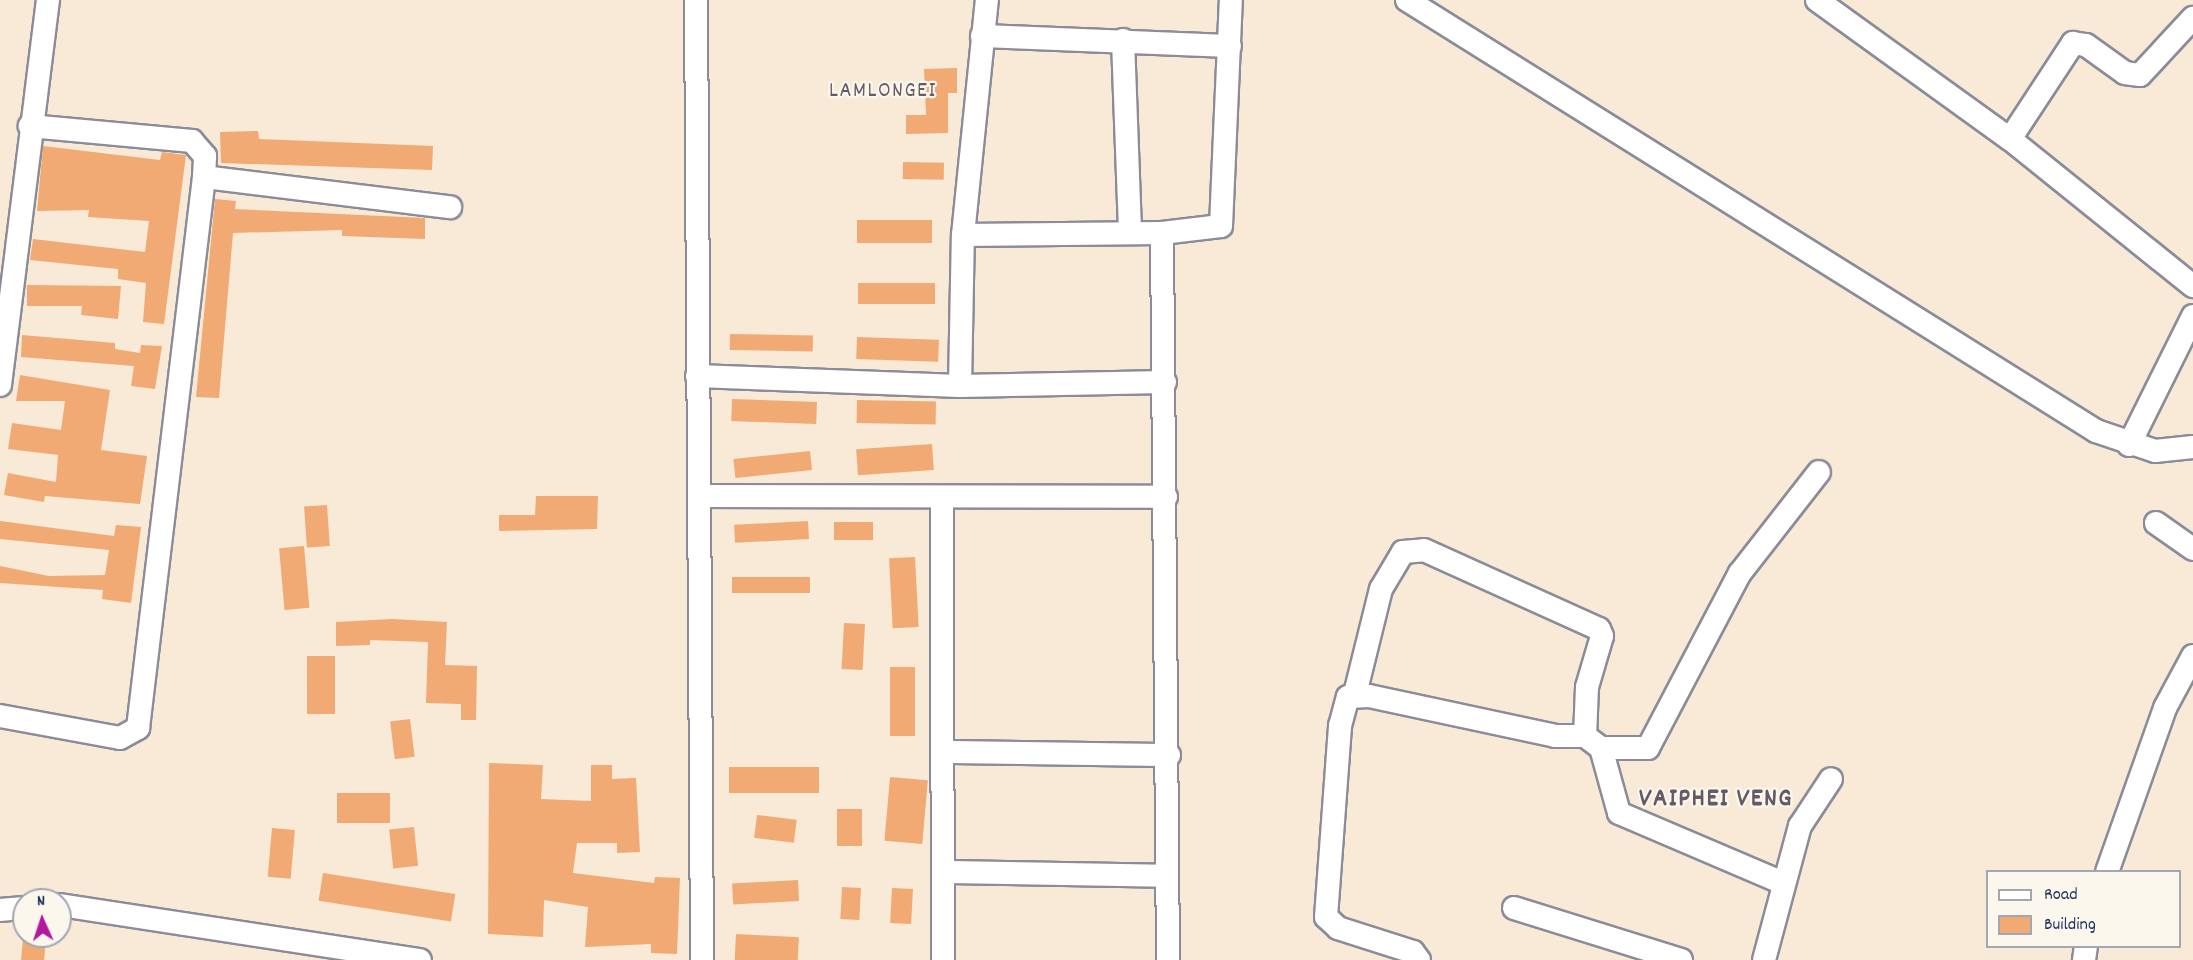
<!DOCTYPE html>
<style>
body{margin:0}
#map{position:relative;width:2193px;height:960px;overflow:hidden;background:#f8ead6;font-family:Dekko,sans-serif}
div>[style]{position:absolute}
.building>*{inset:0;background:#f1aa74;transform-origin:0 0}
.roads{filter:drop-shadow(2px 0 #8a8c9a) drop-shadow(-2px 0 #8a8c9a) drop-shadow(0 2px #8a8c9a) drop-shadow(0 -2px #8a8c9a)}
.minor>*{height:22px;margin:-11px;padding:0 11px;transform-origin:11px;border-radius:11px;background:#fff}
span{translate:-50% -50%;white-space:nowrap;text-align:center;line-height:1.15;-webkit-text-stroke:4.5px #fbf7ec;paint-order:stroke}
.quarter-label{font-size:22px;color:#665a66;letter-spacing:1.5px}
.district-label{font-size:26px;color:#665a66;font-weight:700;letter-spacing:1.5px}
.legend{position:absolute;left:1986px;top:870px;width:195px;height:78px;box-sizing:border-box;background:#fbf7ec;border:2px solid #a1a7b3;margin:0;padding:8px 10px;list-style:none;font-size:18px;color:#1b2f5e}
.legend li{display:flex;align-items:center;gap:12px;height:30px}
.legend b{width:30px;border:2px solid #a1a7b3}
.north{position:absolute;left:12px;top:888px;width:60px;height:60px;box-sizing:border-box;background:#fbf7ec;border:2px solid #a1a7b3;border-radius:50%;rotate:357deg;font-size:16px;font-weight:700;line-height:24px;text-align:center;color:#1b2f5e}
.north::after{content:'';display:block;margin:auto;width:21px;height:27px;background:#b5179e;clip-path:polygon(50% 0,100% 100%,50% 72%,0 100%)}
</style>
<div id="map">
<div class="building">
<i style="clip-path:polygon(957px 68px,957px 93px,948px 93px,948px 133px,906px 134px,906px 115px,926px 115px,924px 69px)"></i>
<i style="clip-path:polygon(258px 131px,259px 139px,433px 146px,432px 170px,221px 163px,220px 132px)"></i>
<i style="clip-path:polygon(43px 146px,160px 160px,162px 152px,186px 155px,164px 324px,143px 322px,146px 283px,118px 279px,118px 269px,30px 260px,33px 239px,145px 252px,149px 221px,88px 217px,89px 210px,37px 211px)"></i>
<i style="left:903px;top:162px;width:41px;height:17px;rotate:1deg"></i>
<i style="clip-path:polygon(215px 199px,236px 201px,235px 209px,425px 218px,425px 239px,342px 236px,342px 230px,233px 233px,219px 398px,196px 397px)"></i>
<i style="left:857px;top:220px;width:75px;height:23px"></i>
<i style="left:935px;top:283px;width:21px;height:77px;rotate:90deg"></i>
<i style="clip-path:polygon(27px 285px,121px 286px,118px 319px,81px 315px,82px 306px,27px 306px)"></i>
<i style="left:730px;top:334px;width:83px;height:16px;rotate:1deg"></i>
<i style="clip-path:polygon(22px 335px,115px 343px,115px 349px,140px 353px,141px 345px,162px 346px,155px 389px,131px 386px,134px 366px,21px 357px)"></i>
<i style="left:857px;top:337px;width:82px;height:22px;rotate:2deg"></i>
<i style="clip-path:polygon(20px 375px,110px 390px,101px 450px,147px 456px,140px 504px,45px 496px,44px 502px,4px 495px,8px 473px,56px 482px,58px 455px,8px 449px,12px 423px,61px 430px,65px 401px,16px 401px)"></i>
<i style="left:732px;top:399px;width:85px;height:22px;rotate:2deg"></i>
<i style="left:857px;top:400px;width:79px;height:23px;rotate:1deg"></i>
<i style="left:932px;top:444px;width:26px;height:76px;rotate:86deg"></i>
<i style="left:810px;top:451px;width:19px;height:77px;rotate:84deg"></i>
<i style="clip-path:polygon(536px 496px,598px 496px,597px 529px,499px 531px,499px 515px,535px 515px)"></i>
<i style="left:327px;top:505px;width:41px;height:23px;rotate:86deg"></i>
<i style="clip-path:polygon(0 521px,114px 536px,116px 525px,141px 527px,131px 603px,102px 599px,103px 590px,0 583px,0 566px,49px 576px,105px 575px,109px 550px,0 539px)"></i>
<i style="left:808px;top:521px;width:18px;height:74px;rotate:87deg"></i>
<i style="left:873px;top:522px;width:18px;height:39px;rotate:90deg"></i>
<i style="left:304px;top:546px;width:62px;height:25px;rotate:85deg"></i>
<i style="left:915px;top:557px;width:70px;height:26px;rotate:87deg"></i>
<i style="left:810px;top:577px;width:16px;height:78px;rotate:90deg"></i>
<i style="clip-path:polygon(392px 619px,447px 622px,445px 665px,477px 666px,476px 720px,461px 720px,461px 704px,426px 703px,428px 642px,370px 640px,370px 645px,336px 646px,336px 622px)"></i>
<i style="left:844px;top:623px;width:21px;height:46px;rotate:3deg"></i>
<i style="left:307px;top:656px;width:28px;height:58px"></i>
<i style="left:890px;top:667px;width:25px;height:69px"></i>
<i style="left:410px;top:719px;width:38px;height:20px;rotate:83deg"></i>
<i style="clip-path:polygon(489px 763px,543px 765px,541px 799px,591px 801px,591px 765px,612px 765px,612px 779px,636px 778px,640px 852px,617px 853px,617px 843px,577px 843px,573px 873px,654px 883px,655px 877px,680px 878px,677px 954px,651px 953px,651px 944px,585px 947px,588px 907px,544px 900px,543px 937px,488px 934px)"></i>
<i style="left:819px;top:767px;width:26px;height:90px;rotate:90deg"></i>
<i style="left:890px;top:777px;width:38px;height:64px;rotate:5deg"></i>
<i style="left:337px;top:793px;width:53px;height:30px"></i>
<i style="left:837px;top:809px;width:25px;height:37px"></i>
<i style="left:757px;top:815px;width:40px;height:23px;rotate:7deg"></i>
<i style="left:414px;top:827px;width:39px;height:25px;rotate:84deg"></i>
<i style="left:272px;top:828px;width:23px;height:49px;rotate:5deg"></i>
<i style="left:323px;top:873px;width:134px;height:28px;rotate:9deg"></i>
<i style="left:798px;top:880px;width:21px;height:66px;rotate:87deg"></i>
<i style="left:842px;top:887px;width:19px;height:32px;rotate:3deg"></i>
<i style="left:892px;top:888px;width:21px;height:35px;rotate:3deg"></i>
<i style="left:736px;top:934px;width:63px;height:26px;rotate:3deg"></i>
<i style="left:23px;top:938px;width:23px;height:22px;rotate:5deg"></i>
</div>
<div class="roads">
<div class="minor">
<i style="left:696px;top:0;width:960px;rotate:89.64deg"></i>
<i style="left:1407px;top:0;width:813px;rotate:32.03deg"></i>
<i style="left:2096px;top:431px;width:62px;rotate:18.7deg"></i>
<i style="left:2155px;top:451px;width:38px;rotate:-6deg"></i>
<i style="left:1817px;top:0;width:238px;rotate:35.8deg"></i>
<i style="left:2010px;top:139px;width:235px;rotate:38.8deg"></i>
<i style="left:982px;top:36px;width:248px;rotate:2.3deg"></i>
<i style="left:1123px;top:40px;width:192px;rotate:87.9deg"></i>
<i style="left:2010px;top:139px;width:115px;rotate:-56.7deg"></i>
<i style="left:2073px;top:43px;width:13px;rotate:9deg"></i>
<i style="left:2086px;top:45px;width:48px;rotate:35.7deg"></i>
<i style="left:2125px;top:73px;width:15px;rotate:8deg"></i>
<i style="left:2140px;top:75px;width:78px;rotate:-47.1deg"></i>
<i style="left:204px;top:177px;width:248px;rotate:7deg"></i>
<i style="left:1162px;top:233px;width:727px;rotate:89.53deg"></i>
<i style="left:963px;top:235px;width:199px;rotate:-0.6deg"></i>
<i style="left:1162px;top:233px;width:59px;rotate:-6.8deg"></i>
<i style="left:1221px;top:226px;width:226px;rotate:-87.5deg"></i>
<i style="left:697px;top:376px;width:263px;rotate:2.2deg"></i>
<i style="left:960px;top:386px;width:205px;rotate:-1.1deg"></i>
<i style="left:0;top:385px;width:388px;rotate:-82.9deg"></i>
<i style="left:960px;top:386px;width:151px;rotate:-88.9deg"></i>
<i style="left:963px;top:235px;width:236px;rotate:-84.2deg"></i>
<i style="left:2129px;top:445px;width:144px;rotate:-63.6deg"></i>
<i style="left:699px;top:496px;width:467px;rotate:0.1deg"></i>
<i style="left:942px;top:499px;width:461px;rotate:89.9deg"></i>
<i style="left:2156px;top:523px;width:45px;rotate:35.1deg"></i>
<i style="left:1355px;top:694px;width:108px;rotate:-76.1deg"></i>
<i style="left:1381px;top:589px;width:43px;rotate:-59.3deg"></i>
<i style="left:1403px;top:552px;width:21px;rotate:-5deg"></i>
<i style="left:1424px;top:550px;width:192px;rotate:24.3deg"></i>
<i style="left:1599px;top:629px;width:8px;rotate:67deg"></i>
<i style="left:1602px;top:636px;width:53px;rotate:106.4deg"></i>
<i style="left:1587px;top:687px;width:49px;rotate:92.3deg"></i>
<i style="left:1585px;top:736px;width:20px;rotate:37deg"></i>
<i style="left:1601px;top:748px;width:47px"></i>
<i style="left:1648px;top:748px;width:198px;rotate:-62.3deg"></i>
<i style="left:1740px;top:573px;width:128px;rotate:-52deg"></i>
<i style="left:0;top:716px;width:122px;rotate:10.4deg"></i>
<i style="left:120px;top:738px;width:21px;rotate:-29deg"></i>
<i style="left:138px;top:728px;width:555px;rotate:-83.17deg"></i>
<i style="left:204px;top:177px;width:21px;rotate:-87deg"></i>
<i style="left:205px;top:156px;width:20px;rotate:-131deg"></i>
<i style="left:192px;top:141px;width:163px;rotate:-174.7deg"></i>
<i style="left:1601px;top:748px;width:67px;rotate:74.5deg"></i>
<i style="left:1619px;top:813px;width:178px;rotate:23.1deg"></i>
<i style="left:945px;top:752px;width:224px;rotate:0.8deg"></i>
<i style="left:946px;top:872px;width:221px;rotate:1deg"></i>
<i style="left:2107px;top:872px;width:174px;rotate:-70.5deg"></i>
<i style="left:2165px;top:708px;width:59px;rotate:-61.7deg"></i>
<i style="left:60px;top:905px;width:364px;rotate:8.7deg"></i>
<i style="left:1514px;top:908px;width:175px;rotate:17.3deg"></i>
<i style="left:0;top:910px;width:24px;rotate:-5deg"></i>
<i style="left:1419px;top:960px;width:10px;rotate:-127deg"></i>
<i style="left:1413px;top:952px;width:79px;rotate:-162.3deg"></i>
<i style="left:1338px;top:928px;width:16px;rotate:-137deg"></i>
<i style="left:1326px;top:917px;width:192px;rotate:-85.8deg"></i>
<i style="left:1340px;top:726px;width:30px;rotate:-75deg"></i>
<i style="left:1348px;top:697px;width:21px;rotate:-3deg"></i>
<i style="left:1369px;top:696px;width:190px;rotate:12.1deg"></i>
<i style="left:1555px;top:736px;width:30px"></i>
<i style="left:1764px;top:960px;width:139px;rotate:-75deg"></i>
<i style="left:1800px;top:826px;width:56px;rotate:-56.6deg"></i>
<i style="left:2084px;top:960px;width:14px;rotate:-82deg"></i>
</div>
</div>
<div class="quarter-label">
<span style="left:883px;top:92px">LAMLONGEI</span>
</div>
<div class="district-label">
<span style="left:1716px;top:800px">VAIPHEI VENG</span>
</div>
<ul class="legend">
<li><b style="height:8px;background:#fff"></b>Road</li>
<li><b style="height:16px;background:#f1aa74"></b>Building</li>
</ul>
<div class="north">N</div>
</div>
